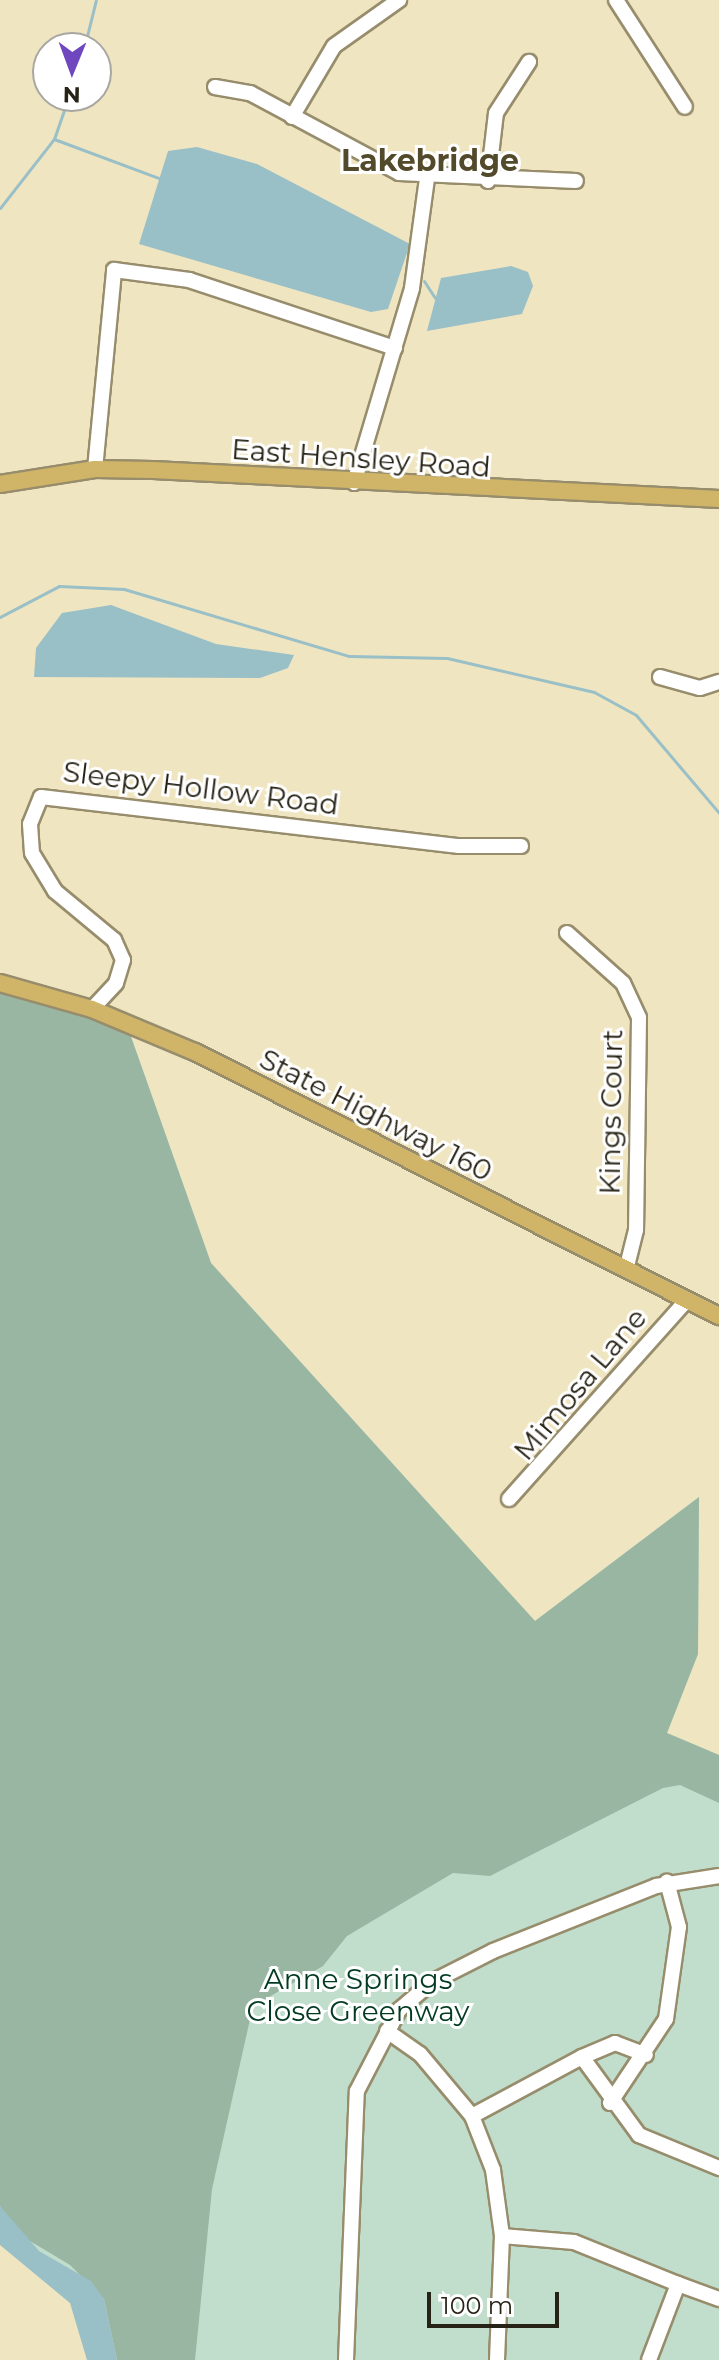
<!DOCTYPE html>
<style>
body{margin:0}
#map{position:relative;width:719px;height:2360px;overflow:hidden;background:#f0e5c1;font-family:Montserrat,sans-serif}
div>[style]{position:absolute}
.green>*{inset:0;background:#c1ddcb}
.forest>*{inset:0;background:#99b6a3}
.water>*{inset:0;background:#99bfc7}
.stream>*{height:3px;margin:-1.5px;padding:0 1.5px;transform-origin:1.5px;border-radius:1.5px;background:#99bfc7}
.roads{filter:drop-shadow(2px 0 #978d6c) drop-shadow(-2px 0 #978d6c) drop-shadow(0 2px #978d6c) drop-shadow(0 -2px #978d6c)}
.minor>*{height:14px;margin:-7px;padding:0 7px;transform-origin:7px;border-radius:7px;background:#fff}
.major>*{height:16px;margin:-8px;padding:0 8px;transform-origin:8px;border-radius:8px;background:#d0b568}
span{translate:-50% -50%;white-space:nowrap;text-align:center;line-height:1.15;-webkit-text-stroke:6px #fff;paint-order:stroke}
.street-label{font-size:28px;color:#262215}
.park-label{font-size:28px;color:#023b22}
.neighbourhood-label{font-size:30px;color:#534a2b;font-weight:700}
.north{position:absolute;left:32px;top:32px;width:80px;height:80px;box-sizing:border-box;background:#fff;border:2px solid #a8a7a1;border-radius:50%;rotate:181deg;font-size:22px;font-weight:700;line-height:32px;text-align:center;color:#262215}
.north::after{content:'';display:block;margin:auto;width:28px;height:36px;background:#6f47bf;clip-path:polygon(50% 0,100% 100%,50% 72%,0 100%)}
.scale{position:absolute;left:427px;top:2292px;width:132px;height:36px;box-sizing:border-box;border:4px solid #262215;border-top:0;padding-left:10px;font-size:24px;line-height:28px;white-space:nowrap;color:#262215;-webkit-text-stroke:6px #fff;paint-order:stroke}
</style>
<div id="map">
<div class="green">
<i style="clip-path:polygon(0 989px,129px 1031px,211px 1263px,535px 1621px,699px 1497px,698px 1654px,667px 1733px,719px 1755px,719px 2360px,102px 2360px,95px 2323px,0 2228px)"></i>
</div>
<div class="forest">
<i style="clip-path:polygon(0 989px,129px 1031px,211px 1263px,535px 1621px,699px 1497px,698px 1654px,667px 1733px,719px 1755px,719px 1803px,680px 1785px,663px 1788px,490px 1876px,453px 1873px,347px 1936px,323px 1966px,253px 2006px,212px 2189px,195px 2360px,117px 2360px,104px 2299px,70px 2265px,20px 2235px,0 2206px)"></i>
</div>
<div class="water">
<i style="clip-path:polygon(197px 147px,257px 164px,410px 244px,388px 309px,371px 312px,139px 244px,168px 151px)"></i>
<i style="clip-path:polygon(511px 266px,528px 272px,533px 286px,522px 314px,427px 331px,441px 278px)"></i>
<i style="clip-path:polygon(111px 605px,216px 644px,294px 655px,288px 668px,260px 678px,34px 677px,36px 648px,62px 613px)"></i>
<i style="clip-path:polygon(0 2206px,39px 2251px,91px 2281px,104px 2299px,117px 2360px,87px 2360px,70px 2303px,0 2245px)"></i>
</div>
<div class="stream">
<i style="left:84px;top:48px;width:49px;rotate:-76deg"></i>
<i style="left:54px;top:139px;width:112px;rotate:20.4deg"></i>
<i style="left:0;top:208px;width:88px;rotate:-52deg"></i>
<i style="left:54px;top:139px;width:46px;rotate:-70.8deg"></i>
<i style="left:424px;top:281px;width:20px;rotate:57deg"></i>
<i style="left:0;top:617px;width:67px;rotate:-27.7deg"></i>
<i style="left:59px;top:586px;width:65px;rotate:2.6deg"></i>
<i style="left:124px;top:589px;width:235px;rotate:16.6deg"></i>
<i style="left:349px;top:656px;width:98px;rotate:1.2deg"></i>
<i style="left:447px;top:658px;width:151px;rotate:13deg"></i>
<i style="left:594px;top:692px;width:48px;rotate:28.7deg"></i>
<i style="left:636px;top:715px;width:128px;rotate:49.7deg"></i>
</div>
<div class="roads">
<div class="minor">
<i style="left:616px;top:0;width:127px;rotate:57.2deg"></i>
<i style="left:215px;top:87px;width:36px;rotate:10deg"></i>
<i style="left:250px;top:93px;width:169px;rotate:28.2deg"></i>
<i style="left:399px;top:173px;width:177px;rotate:2.6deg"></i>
<i style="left:292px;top:117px;width:82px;rotate:-59.4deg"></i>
<i style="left:334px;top:46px;width:80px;rotate:-35.3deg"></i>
<i style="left:488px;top:181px;width:68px;rotate:-83.3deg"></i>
<i style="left:496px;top:113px;width:61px;rotate:-57.1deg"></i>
<i style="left:95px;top:469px;width:200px;rotate:-84.5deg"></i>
<i style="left:114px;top:270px;width:76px;rotate:7.6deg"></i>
<i style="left:189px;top:280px;width:217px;rotate:18.3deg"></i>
<i style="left:354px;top:483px;width:203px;rotate:-73.4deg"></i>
<i style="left:412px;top:288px;width:111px;rotate:-82.2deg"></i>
<i style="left:660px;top:677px;width:41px;rotate:15.4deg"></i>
<i style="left:700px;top:688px;width:20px;rotate:-18deg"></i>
<i style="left:567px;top:933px;width:75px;rotate:41.8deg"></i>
<i style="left:623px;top:983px;width:38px;rotate:65deg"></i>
<i style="left:639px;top:1018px;width:212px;rotate:90.8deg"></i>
<i style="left:636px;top:1230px;width:41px;rotate:104deg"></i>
<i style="left:92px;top:1009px;width:35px;rotate:-47deg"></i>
<i style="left:116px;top:983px;width:24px;rotate:-73deg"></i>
<i style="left:123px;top:960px;width:22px;rotate:-114deg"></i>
<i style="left:114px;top:940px;width:77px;rotate:-140.3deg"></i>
<i style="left:55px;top:891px;width:44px;rotate:-121.2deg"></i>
<i style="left:32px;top:853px;width:29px;rotate:-94deg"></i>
<i style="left:30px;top:824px;width:29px;rotate:-68deg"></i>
<i style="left:41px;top:797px;width:421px;rotate:6.7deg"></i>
<i style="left:459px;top:846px;width:62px"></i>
<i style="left:509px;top:1499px;width:267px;rotate:-48.2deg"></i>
<i style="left:387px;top:2031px;width:40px;rotate:34.9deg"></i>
<i style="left:420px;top:2054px;width:81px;rotate:50deg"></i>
<i style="left:472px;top:2116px;width:125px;rotate:-28.2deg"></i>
<i style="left:582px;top:2057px;width:97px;rotate:53.8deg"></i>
<i style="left:639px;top:2135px;width:87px;rotate:22.4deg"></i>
<i style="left:582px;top:2057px;width:36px;rotate:-23deg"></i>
<i style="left:615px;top:2043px;width:33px;rotate:21deg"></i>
<i style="left:610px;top:2103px;width:101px;rotate:-56.3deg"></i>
<i style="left:666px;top:2019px;width:93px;rotate:-82deg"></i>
<i style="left:679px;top:1927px;width:47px;rotate:-104.9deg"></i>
<i style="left:472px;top:2116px;width:58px;rotate:68.7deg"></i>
<i style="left:493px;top:2170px;width:67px;rotate:82.2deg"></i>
<i style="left:678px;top:2284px;width:44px;rotate:20.1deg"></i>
<i style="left:346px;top:2360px;width:269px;rotate:-87.7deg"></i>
<i style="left:357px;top:2091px;width:91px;rotate:-62.6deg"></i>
<i style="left:399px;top:2010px;width:43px;rotate:-40.3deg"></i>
<i style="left:432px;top:1982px;width:68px;rotate:-26.9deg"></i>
<i style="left:493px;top:1951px;width:175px;rotate:-21.7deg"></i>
<i style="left:656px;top:1886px;width:64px;rotate:-9deg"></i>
<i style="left:497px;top:2360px;width:124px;rotate:-87.7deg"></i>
<i style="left:502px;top:2236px;width:72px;rotate:4.8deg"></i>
<i style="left:574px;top:2242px;width:112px;rotate:22deg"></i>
<i style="left:678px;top:2284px;width:81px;rotate:110.9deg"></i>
</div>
<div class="major">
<i style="left:0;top:484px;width:96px;rotate:-9deg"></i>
<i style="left:95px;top:469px;width:58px;rotate:1deg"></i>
<i style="left:153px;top:470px;width:567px;rotate:2.93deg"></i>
<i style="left:0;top:983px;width:96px;rotate:15.8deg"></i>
<i style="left:92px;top:1009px;width:112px;rotate:22.7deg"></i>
<i style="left:195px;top:1052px;width:587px;rotate:26.74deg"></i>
</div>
</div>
<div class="street-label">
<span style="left:361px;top:458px;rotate:4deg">East Hensley Road</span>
<span style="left:201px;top:788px;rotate:7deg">Sleepy Hollow Road</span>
<span style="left:611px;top:1112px;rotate:-89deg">Kings Court</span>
<span style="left:376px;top:1115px;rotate:27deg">State Highway 160</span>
<span style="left:580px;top:1384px;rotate:-50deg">Mimosa Lane</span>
</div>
<div class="park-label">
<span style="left:358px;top:1995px">Anne Springs<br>Close Greenway</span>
</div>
<div class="neighbourhood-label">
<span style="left:430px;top:161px">Lakebridge</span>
</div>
<div class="north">N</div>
<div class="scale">100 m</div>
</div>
